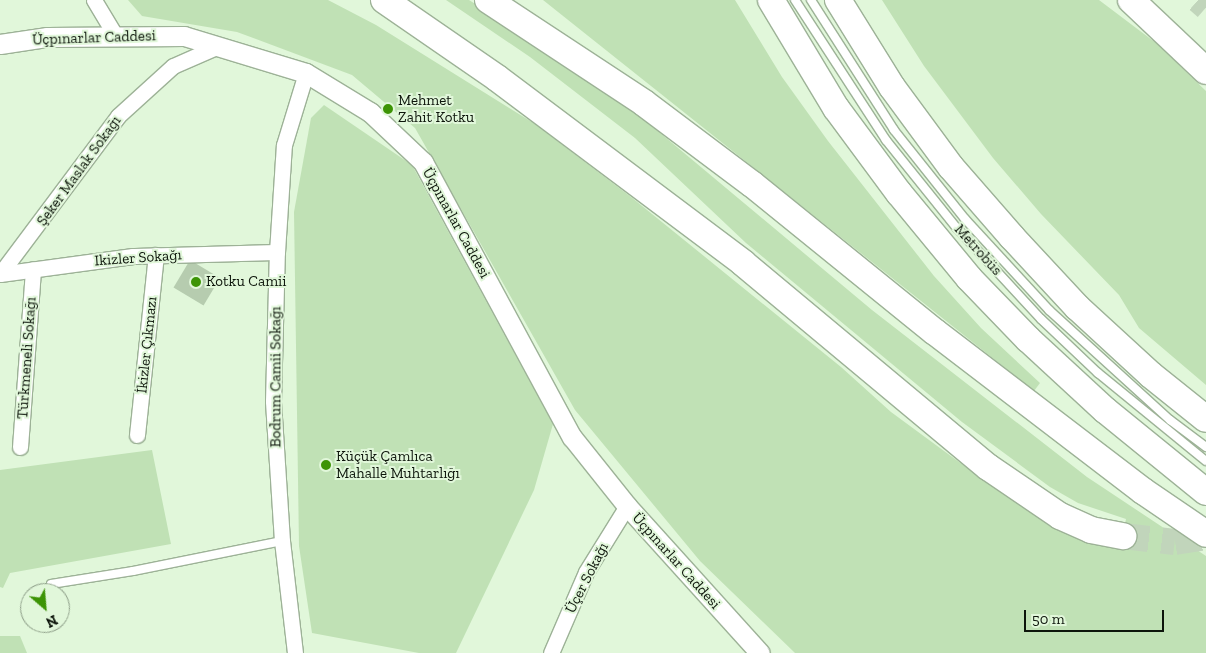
<!DOCTYPE html>
<meta charset="utf-8">
<style>
body{margin:0}
#map{position:relative;width:1206px;height:653px;overflow:hidden;background:#e1f7da;font-family:"Zilla Slab",serif}
div>[style]{position:absolute}
.green>*{inset:0;background:#c0e1b5}
.building>*{inset:0;background:#b6ccaf;transform-origin:0 0}
.trunk-tunnel>*{height:26px;margin-top:-13px;transform-origin:0;background:repeating-linear-gradient(90deg,#c1d5bb 0 26px,transparent 0 39px)}
.roads{filter:drop-shadow(1px 0 #9db297) drop-shadow(-1px 0 #9db297) drop-shadow(0 1px #9db297) drop-shadow(0 -1px #9db297)}
.service>*{height:8px;margin:-4px;padding:0 4px;transform-origin:4px;border-radius:4px;background:#fff}
.minor>*{height:15px;margin:-7.5px;padding:0 7.5px;transform-origin:7.5px;border-radius:7.5px;background:#fff}
.tertiary>*{height:19px;margin:-9.5px;padding:0 9.5px;transform-origin:9.5px;border-radius:9.5px;background:#fff}
.trunk>*{height:26px;margin:-13px;padding:0 13px;transform-origin:13px;border-radius:13px;background:#fff}
.dots>*{width:14px;height:14px;translate:-50% -50%;box-sizing:border-box;border:2px solid #e1f7da;border-radius:50%}
span{translate:-50% -50%;white-space:nowrap;text-align:center;line-height:1.15;-webkit-text-stroke:4px #e1f7da;paint-order:stroke}
.street-label{font-size:15px;color:#0d150b}
.poi-label{font-size:15px;color:#0d150b}
.left{translate:0 -50%;text-align:left}
.north{position:absolute;left:20px;top:583px;width:50px;height:50px;box-sizing:border-box;background:#e1f7da;border:1px solid #8c9d87;border-radius:50%;rotate:153deg;font-size:14px;font-weight:700;line-height:20px;text-align:center;color:#0d150b}
.north::after{content:'';display:block;margin:auto;width:18px;height:22px;background:#3d9406;clip-path:polygon(50% 0,100% 100%,50% 72%,0 100%)}
.scale{position:absolute;left:1024px;top:610px;width:140px;height:22px;box-sizing:border-box;border:2px solid #0d150b;border-top:0;padding-left:6px;font-size:15px;line-height:18px;white-space:nowrap;color:#0d150b;-webkit-text-stroke:4px #e1f7da;paint-order:stroke}
</style>
<div id="map">
<div class="green">
<i style="clip-path:polygon(128px 0,328px 0,376px 25px,535px 124px,631px 197px,841px 367px,891px 412px,959px 462px,1026px 508px,1120px 548px,1126px 519px,1078px 503px,1050px 487px,962px 422px,746px 243px,635px 138px,530px 57px,446px 0,469px 0,537px 43px,647px 122px,872px 310px,1087px 477px,1206px 556px,1206px 653px,795px 653px,700px 561px,575px 410px,415px 128px,352px 75px,237px 32px,142px 16px)"></i>
<i style="clip-path:polygon(543px 0,735px 0,782px 77px,828px 141px,934px 276px,981px 328px,1040px 383px,1034px 391px)"></i>
<i style="clip-path:polygon(882px 0,1099px 0,1156px 43px,1206px 91px,1206px 385px,1139px 328px,1119px 295px,1041px 214px,993px 158px,924px 66px)"></i>
<i style="clip-path:polygon(324px 105px,412px 165px,553px 424px,534px 490px,456px 653px,419px 653px,312px 633px,299px 546px,294px 212px,311px 118px)"></i>
<i style="clip-path:polygon(152px 450px,171px 544px,10px 573px,3px 588px,0 587px,0 470px)"></i>
<i style="clip-path:polygon(0 636px,20px 636px,27px 653px,0 653px)"></i>
</div>
<div class="building">
<i style="left:190px;top:260px;width:35px;height:32px;rotate:31deg"></i>
</div>
<div class="trunk-tunnel">
<i style="left:1198px;top:0;width:11px;rotate:41deg"></i>
<i style="left:1123px;top:536px;width:52px;rotate:6.6deg"></i>
<i style="left:1175px;top:542px;width:31px;rotate:-9deg"></i>
</div>
<div class="roads">
<div class="service">
<i style="left:795px;top:0;width:167px;rotate:57deg"></i>
<i style="left:886px;top:140px;width:112px;rotate:51.2deg"></i>
<i style="left:956px;top:227px;width:125px;rotate:47.3deg"></i>
<i style="left:1041px;top:319px;width:79px;rotate:43.5deg"></i>
<i style="left:1098px;top:373px;width:139px;rotate:39.2deg"></i>
<i style="left:811px;top:0;width:154px;rotate:57.4deg"></i>
<i style="left:894px;top:130px;width:114px;rotate:51.4deg"></i>
<i style="left:965px;top:219px;width:124px;rotate:47.3deg"></i>
<i style="left:1049px;top:310px;width:164px;rotate:42.3deg"></i>
<i style="left:1170px;top:420px;width:45px;rotate:36.9deg"></i>
<i style="left:51px;top:584px;width:83px;rotate:-9deg"></i>
<i style="left:133px;top:571px;width:152px;rotate:-11.4deg"></i>
</div>
<div class="minor">
<i style="left:94px;top:0;width:41px;rotate:59deg"></i>
<i style="left:0;top:274px;width:197px;rotate:-53.2deg"></i>
<i style="left:118px;top:116px;width:74px;rotate:-42.3deg"></i>
<i style="left:173px;top:66px;width:47px;rotate:-23.8deg"></i>
<i style="left:0;top:274px;width:134px;rotate:-7.7deg"></i>
<i style="left:133px;top:256px;width:144px;rotate:-1.6deg"></i>
<i style="left:137px;top:435px;width:181px;rotate:-84deg"></i>
<i style="left:20px;top:447px;width:178px;rotate:-85.8deg"></i>
<i style="left:295px;top:653px;width:113px;rotate:-96.6deg"></i>
<i style="left:282px;top:541px;width:140px;rotate:-93.7deg"></i>
<i style="left:273px;top:401px;width:149px;rotate:-88.5deg"></i>
<i style="left:277px;top:252px;width:107px;rotate:-86.3deg"></i>
<i style="left:284px;top:145px;width:75px;rotate:-73deg"></i>
<i style="left:551px;top:653px;width:88px;rotate:-66.6deg"></i>
<i style="left:586px;top:572px;width:78px;rotate:-58.2deg"></i>
</div>
<div class="tertiary">
<i style="left:0;top:44px;width:48px;rotate:-8.5deg"></i>
<i style="left:47px;top:37px;width:137px;rotate:-0.4deg"></i>
<i style="left:184px;top:36px;width:127px;rotate:16.9deg"></i>
<i style="left:306px;top:73px;width:75px;rotate:31.4deg"></i>
<i style="left:370px;top:112px;width:73px;rotate:43.3deg"></i>
<i style="left:423px;top:162px;width:313px;rotate:61.6deg"></i>
<i style="left:572px;top:437px;width:88px;rotate:51.4deg"></i>
<i style="left:627px;top:506px;width:198px;rotate:47.9deg"></i>
</div>
<div class="trunk">
<i style="left:384px;top:0;width:137px;rotate:34.6deg"></i>
<i style="left:497px;top:78px;width:308px;rotate:36.9deg"></i>
<i style="left:743px;top:263px;width:319px;rotate:39.8deg"></i>
<i style="left:988px;top:467px;width:87px;rotate:34.2deg"></i>
<i style="left:1060px;top:516px;width:34px;rotate:24deg"></i>
<i style="left:1091px;top:530px;width:33px;rotate:11deg"></i>
<i style="left:488px;top:0;width:187px;rotate:33.4deg"></i>
<i style="left:644px;top:103px;width:135px;rotate:36.9deg"></i>
<i style="left:752px;top:184px;width:235px;rotate:39deg"></i>
<i style="left:935px;top:332px;width:262px;rotate:37.4deg"></i>
<i style="left:1143px;top:491px;width:76px;rotate:34.3deg"></i>
<i style="left:771px;top:0;width:126px;rotate:59deg"></i>
<i style="left:836px;top:108px;width:106px;rotate:53.5deg"></i>
<i style="left:899px;top:193px;width:110px;rotate:50.5deg"></i>
<i style="left:969px;top:278px;width:85px;rotate:46deg"></i>
<i style="left:1028px;top:339px;width:105px;rotate:42.7deg"></i>
<i style="left:1105px;top:410px;width:130px;rotate:39.1deg"></i>
<i style="left:838px;top:0;width:102px;rotate:58.2deg"></i>
<i style="left:892px;top:87px;width:99px;rotate:53.6deg"></i>
<i style="left:951px;top:167px;width:93px;rotate:48.9deg"></i>
<i style="left:1012px;top:237px;width:96px;rotate:47.1deg"></i>
<i style="left:1077px;top:307px;width:100px;rotate:42.6deg"></i>
<i style="left:1151px;top:375px;width:70px;rotate:38.7deg"></i>
<i style="left:1131px;top:0;width:103px;rotate:43.4deg"></i>
</div>
</div>
<div class="dots">
<i style="left:388px;top:109px;background:#3d9406"></i>
<i style="left:196px;top:282px;background:#3d9406"></i>
<i style="left:326px;top:465px;background:#3d9406"></i>
</div>
<div class="street-label">
<span style="left:94px;top:38px;rotate:-2deg">Üçpınarlar Caddesi</span>
<span style="left:79px;top:171px;rotate:-54deg">Şeker Maslak Sokağı</span>
<span style="left:456px;top:223px;rotate:61deg">Üçpınarlar Caddesi</span>
<span style="left:978px;top:250px;rotate:48deg">Metrobüs</span>
<span style="left:138px;top:258px;rotate:-4deg">Ikizler Sokağı</span>
<span style="left:147px;top:345px;rotate:-84deg">İkizler Çıkmazı</span>
<span style="left:27px;top:358px;rotate:-86deg">Türkmeneli Sokağı</span>
<span style="left:276px;top:377px;rotate:-90deg">Bodrum Camii Sokağı</span>
<span style="left:676px;top:561px;rotate:48deg">Üçpınarlar Caddesi</span>
<span style="left:587px;top:578px;rotate:-63deg">Üçer Sokağı</span>
</div>
<div class="poi-label">
<span class="left" style="left:398px;top:109px">Mehmet<br>Zahit Kotku</span>
<span class="left" style="left:206px;top:282px">Kotku Camii</span>
<span class="left" style="left:336px;top:465px">Küçük Çamlıca<br>Mahalle Muhtarlığı</span>
</div>
<div class="north">N</div>
<div class="scale">50 m</div>
</div>
